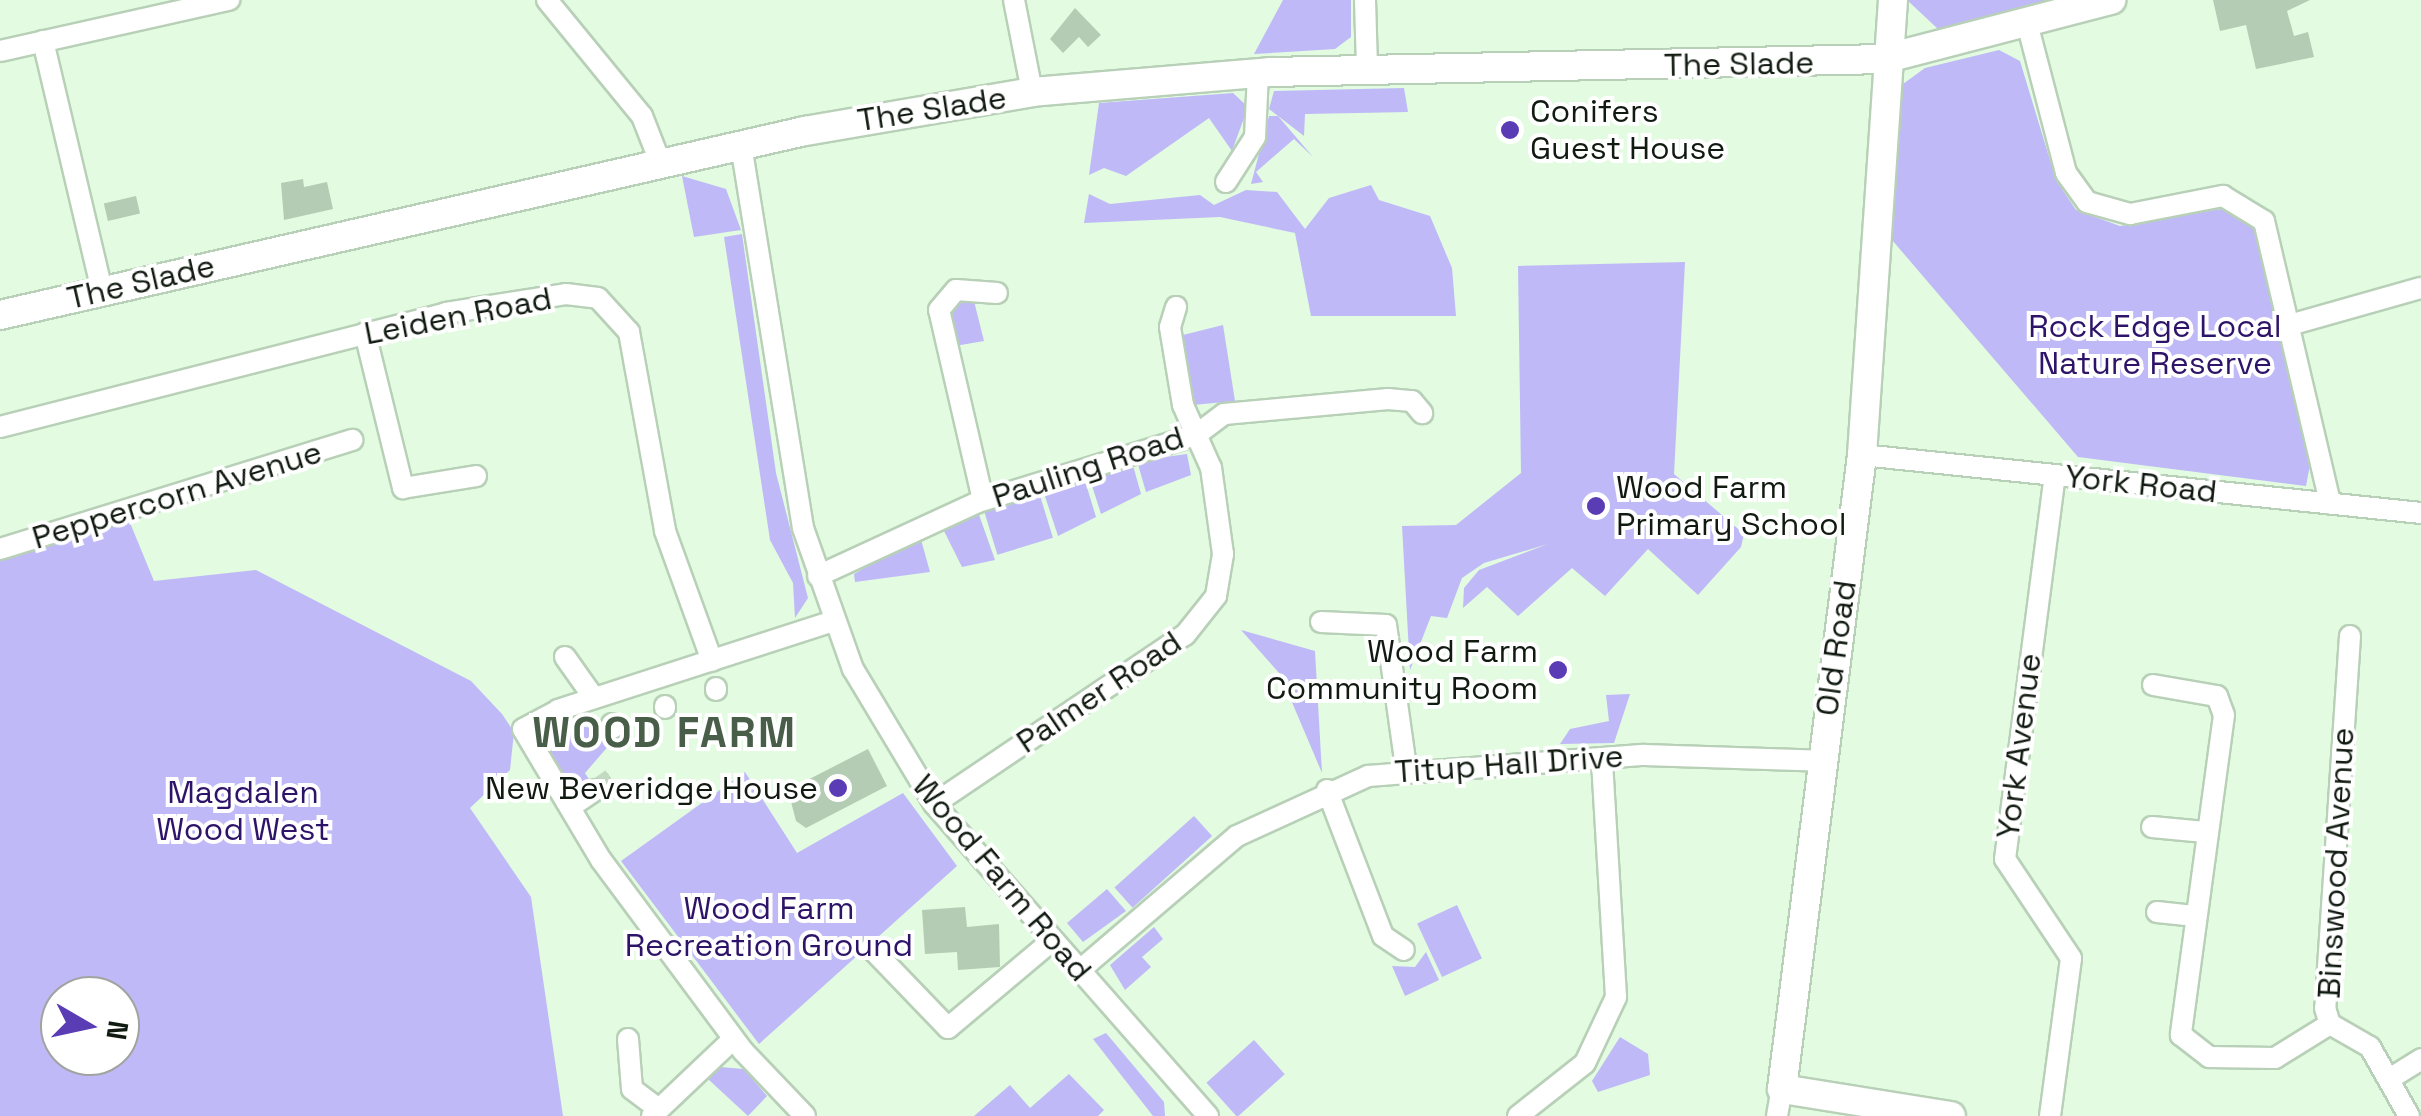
<!DOCTYPE html>
<style>
body{margin:0}
#map{position:relative;width:2421px;height:1116px;overflow:hidden;background:#e2fbe1;font-family:"Space Grotesk",sans-serif}
div>[style]{position:absolute}
.green>*{inset:0;background:#bfb9f7;transform-origin:0 0}
.building>*{inset:0;background:#b4ccb3;transform-origin:0 0}
.street-tunnel>*{height:20px;margin-top:-10px;transform-origin:0;background:repeating-linear-gradient(90deg,#c3d9c2 0 20px,transparent 0 30px)}
.roads{filter:drop-shadow(2px 0 #b8d0b7) drop-shadow(-2px 0 #b8d0b7) drop-shadow(0 2px #b8d0b7) drop-shadow(0 -2px #b8d0b7)}
.street>*{height:20px;margin:-10px;padding:0 10px;transform-origin:10px;border-radius:10px;background:#fff}
.secondary>*{height:28px;margin:-14px;padding:0 14px;transform-origin:14px;border-radius:14px;background:#fff}
.dots>*{width:28px;height:28px;translate:-50% -50%;box-sizing:border-box;border:5px solid #fff;border-radius:50%}
span{translate:-50% -50%;white-space:nowrap;text-align:center;line-height:1.15;-webkit-text-stroke:8px #fff;paint-order:stroke}
.street-label{font-size:32px;color:#111a11}
.poi-label{font-size:32px;color:#111a11}
.left{translate:0 -50%;text-align:left}
.right{translate:-100% -50%;text-align:right}
.park-label{font-size:32px;color:#2e1469}
.district-label{font-size:42px;color:#495e48;font-weight:700;letter-spacing:2.5px}
.north{position:absolute;left:40px;top:976px;width:100px;height:100px;box-sizing:border-box;background:#fff;border:2px solid #a0a3a0;border-radius:50%;rotate:99deg;font-size:28px;font-weight:700;line-height:40px;text-align:center;color:#111a11}
.north::after{content:'';display:block;margin:auto;width:35px;height:45px;background:#5a3cb4;clip-path:polygon(50% 0,100% 100%,50% 72%,0 100%)}
</style>
<div id="map">
<div class="green">
<i style="clip-path:polygon(1283px 0,1351px 0,1351px 37px,1335px 49px,1254px 54px)"></i>
<i style="clip-path:polygon(1907px 0,2047px 0,1938px 29px)"></i>
<i style="clip-path:polygon(1999px 50px,2020px 61px,2056px 180px,2076px 210px,2120px 226px,2221px 209px,2257px 229px,2310px 465px,2306px 486px,2078px 457px,1886px 233px,1903px 84px,1925px 68px)"></i>
<i style="clip-path:polygon(1404px 88px,1408px 112px,1305px 114px,1304px 136px,1269px 109px,1274px 91px)"></i>
<i style="clip-path:polygon(1233px 93px,1248px 107px,1232px 151px,1209px 118px,1126px 176px,1104px 168px,1089px 175px,1099px 103px)"></i>
<i style="clip-path:polygon(1269px 116px,1278px 116px,1313px 157px,1294px 139px,1256px 172px,1263px 182px,1251px 184px)"></i>
<i style="clip-path:polygon(682px 176px,726px 189px,741px 230px,694px 237px)"></i>
<i style="clip-path:polygon(1371px 185px,1379px 200px,1430px 216px,1452px 268px,1456px 316px,1311px 316px,1295px 233px,1220px 217px,1084px 223px,1089px 194px,1110px 204px,1200px 195px,1214px 205px,1246px 190px,1277px 192px,1305px 229px,1329px 198px)"></i>
<i style="clip-path:polygon(742px 234px,776px 473px,808px 598px,795px 618px,793px 583px,770px 540px,724px 237px)"></i>
<i style="clip-path:polygon(1685px 262px,1674px 474px,1744px 534px,1741px 547px,1698px 595px,1648px 549px,1605px 596px,1572px 568px,1518px 616px,1487px 587px,1463px 608px,1464px 588px,1479px 570px,1548px 544px,1484px 563px,1462px 578px,1447px 618px,1431px 616px,1410px 670px,1402px 526px,1456px 525px,1521px 473px,1518px 266px)"></i>
<i style="clip-path:polygon(973px 297px,984px 341px,949px 347px,949px 299px)"></i>
<i style="clip-path:polygon(1223px 325px,1235px 401px,1193px 405px,1179px 336px)"></i>
<i style="clip-path:polygon(1187px 454px,1191px 475px,1146px 492px,1137px 461px)"></i>
<i style="clip-path:polygon(1132px 462px,1141px 494px,1101px 514px,1088px 473px)"></i>
<i style="clip-path:polygon(1083px 474px,1096px 517px,1058px 536px,1042px 487px)"></i>
<i style="left:1038px;top:489px;width:51px;height:58px;rotate:73deg"></i>
<i style="clip-path:polygon(978px 512px,995px 560px,962px 567px,942px 527px)"></i>
<i style="clip-path:polygon(evenodd,128px 518px,154px 581px,256px 570px,471px 681px,502px 714px,514px 732px,510px 770px,470px 808px,531px 897px,563px 1116px,0 1116px,0 553px,128px 518px,60px 996px,120px 996px,120px 1056px,60px 1056px,60px 996px)"></i>
<i style="clip-path:polygon(920px 536px,930px 572px,855px 582px,854px 574px)"></i>
<i style="clip-path:polygon(1241px 630px,1315px 651px,1322px 773px,1280px 674px)"></i>
<i style="clip-path:polygon(1630px 694px,1614px 743px,1560px 744px,1570px 729px,1609px 721px,1606px 695px)"></i>
<i style="clip-path:polygon(563px 724px,608px 730px,611px 743px,585px 773px,594px 787px,575px 797px,548px 758px)"></i>
<i style="clip-path:polygon(745px 772px,797px 853px,903px 793px,957px 866px,759px 1044px,621px 861px)"></i>
<i style="left:1194px;top:816px;width:27px;height:107px;rotate:48deg"></i>
<i style="clip-path:polygon(1107px 889px,1126px 911px,1083px 942px,1067px 923px)"></i>
<i style="left:1457px;top:905px;width:59px;height:44px;rotate:65deg"></i>
<i style="clip-path:polygon(1154px 927px,1163px 939px,1142px 957px,1151px 967px,1125px 990px,1110px 965px)"></i>
<i style="clip-path:polygon(1426px 952px,1439px 980px,1405px 996px,1392px 966px,1415px 967px)"></i>
<i style="clip-path:polygon(1106px 1033px,1164px 1102px,1165px 1116px,1153px 1116px,1093px 1039px)"></i>
<i style="clip-path:polygon(1620px 1037px,1648px 1054px,1650px 1075px,1598px 1092px,1592px 1081px)"></i>
<i style="left:1254px;top:1040px;width:46px;height:64px;rotate:48deg"></i>
<i style="clip-path:polygon(720px 1067px,744px 1069px,767px 1096px,748px 1116px,708px 1079px)"></i>
<i style="clip-path:polygon(1069px 1074px,1104px 1110px,1098px 1116px,974px 1116px,1010px 1085px,1030px 1108px)"></i>
</div>
<div class="building">
<i style="clip-path:polygon(2213px 0,2310px 0,2287px 11px,2294px 36px,2308px 32px,2314px 57px,2256px 69px,2246px 25px,2220px 31px)"></i>
<i style="clip-path:polygon(1075px 8px,1101px 35px,1088px 47px,1079px 37px,1063px 53px,1050px 39px)"></i>
<i style="clip-path:polygon(303px 179px,304px 187px,327px 182px,333px 209px,284px 220px,281px 183px)"></i>
<i style="left:136px;top:196px;width:18px;height:33px;rotate:77deg"></i>
<i style="clip-path:polygon(868px 749px,887px 786px,806px 828px,796px 821px,788px 790px)"></i>
<i style="clip-path:polygon(965px 907px,967px 927px,999px 924px,1000px 967px,958px 970px,957px 952px,925px 954px,922px 910px)"></i>
</div>
<div class="street-tunnel">
<i style="left:595px;top:790px;width:21px;rotate:-35deg"></i>
</div>
<div class="roads">
<div class="street">
<i style="left:547px;top:0;width:150px;rotate:50.7deg"></i>
<i style="left:642px;top:116px;width:49px;rotate:68.6deg"></i>
<i style="left:1014px;top:0;width:94px;rotate:78.9deg"></i>
<i style="left:1365px;top:0;width:69px;rotate:88.3deg"></i>
<i style="left:2027px;top:23px;width:155px;rotate:75.4deg"></i>
<i style="left:2066px;top:173px;width:36px;rotate:54deg"></i>
<i style="left:2087px;top:202px;width:45px;rotate:15.6deg"></i>
<i style="left:2130px;top:214px;width:95px;rotate:-11deg"></i>
<i style="left:2223px;top:196px;width:48px;rotate:31.4deg"></i>
<i style="left:2264px;top:221px;width:290px;rotate:76.8deg"></i>
<i style="left:43px;top:41px;width:256px;rotate:76.7deg"></i>
<i style="left:0;top:51px;width:235px;rotate:-12.6deg"></i>
<i style="left:741px;top:145px;width:388px;rotate:80.8deg"></i>
<i style="left:803px;top:528px;width:150px;rotate:70.5deg"></i>
<i style="left:853px;top:669px;width:157px;rotate:59deg"></i>
<i style="left:934px;top:804px;width:415px;rotate:48.7deg"></i>
<i style="left:1226px;top:182px;width:54px;rotate:-57.2deg"></i>
<i style="left:1255px;top:137px;width:64px;rotate:-87.3deg"></i>
<i style="left:2290px;top:325px;width:136px;rotate:-15.8deg"></i>
<i style="left:365px;top:333px;width:160px;rotate:76.2deg"></i>
<i style="left:403px;top:488px;width:74px;rotate:-9.3deg"></i>
<i style="left:0;top:427px;width:460px;rotate:-14.3deg"></i>
<i style="left:446px;top:313px;width:121px;rotate:-9deg"></i>
<i style="left:566px;top:294px;width:32px;rotate:7deg"></i>
<i style="left:598px;top:298px;width:46px;rotate:47.6deg"></i>
<i style="left:629px;top:332px;width:202px;rotate:79.7deg"></i>
<i style="left:665px;top:531px;width:138px;rotate:70.1deg"></i>
<i style="left:1862px;top:455px;width:562px;rotate:5.92deg"></i>
<i style="left:983px;top:500px;width:195px;rotate:-103deg"></i>
<i style="left:939px;top:310px;width:26px;rotate:-50deg"></i>
<i style="left:956px;top:290px;width:41px;rotate:4.2deg"></i>
<i style="left:0;top:549px;width:369px;rotate:-17.2deg"></i>
<i style="left:818px;top:576px;width:176px;rotate:-24.8deg"></i>
<i style="left:978px;top:502px;width:228px;rotate:-17.1deg"></i>
<i style="left:1196px;top:435px;width:35px;rotate:-37deg"></i>
<i style="left:1224px;top:414px;width:165px;rotate:-5.2deg"></i>
<i style="left:1388px;top:399px;width:24px;rotate:5deg"></i>
<i style="left:1412px;top:401px;width:16px;rotate:50deg"></i>
<i style="left:1321px;top:622px;width:65px;rotate:2.6deg"></i>
<i style="left:1386px;top:625px;width:143px;rotate:82deg"></i>
<i style="left:2350px;top:636px;width:373px;rotate:93.8deg"></i>
<i style="left:2325px;top:1008px;width:17px;rotate:73deg"></i>
<i style="left:2330px;top:1024px;width:46px;rotate:29.9deg"></i>
<i style="left:2370px;top:1047px;width:79px;rotate:60.5deg"></i>
<i style="left:565px;top:657px;width:50px;rotate:54.7deg"></i>
<i style="left:2153px;top:685px;width:65px;rotate:9.8deg"></i>
<i style="left:2217px;top:696px;width:20px;rotate:70deg"></i>
<i style="left:2224px;top:715px;width:323px;rotate:97.7deg"></i>
<i style="left:2181px;top:1035px;width:36px;rotate:38deg"></i>
<i style="left:2209px;top:1057px;width:66px;rotate:0.9deg"></i>
<i style="left:2275px;top:1058px;width:65px;rotate:-31.7deg"></i>
<i style="left:716px;top:688px;width:2px;rotate:90deg"></i>
<i style="left:665px;top:706px;width:2px;rotate:90deg"></i>
<i style="left:612px;top:724px;width:4px;rotate:76deg"></i>
<i style="left:1327px;top:790px;width:156px;rotate:69deg"></i>
<i style="left:1383px;top:936px;width:25px;rotate:34deg"></i>
<i style="left:576px;top:803px;width:23px;rotate:-34deg"></i>
<i style="left:934px;top:804px;width:303px;rotate:-34deg"></i>
<i style="left:1185px;top:635px;width:50px;rotate:-51.5deg"></i>
<i style="left:1216px;top:596px;width:43px;rotate:-80.5deg"></i>
<i style="left:1223px;top:554px;width:87px;rotate:-97.9deg"></i>
<i style="left:1211px;top:468px;width:69px;rotate:-114deg"></i>
<i style="left:1183px;top:405px;width:79px;rotate:-99.5deg"></i>
<i style="left:1170px;top:327px;width:21px;rotate:-73deg"></i>
<i style="left:2152px;top:827px;width:53px;rotate:5.4deg"></i>
<i style="left:2157px;top:912px;width:39px;rotate:6deg"></i>
<i style="left:871px;top:948px;width:111px;rotate:46.1deg"></i>
<i style="left:948px;top:1028px;width:137px;rotate:-40deg"></i>
<i style="left:1080px;top:970px;width:206px;rotate:-40.5deg"></i>
<i style="left:1237px;top:836px;width:144px;rotate:-24.6deg"></i>
<i style="left:1368px;top:776px;width:277px;rotate:-4.4deg"></i>
<i style="left:1644px;top:755px;width:177px;rotate:1.9deg"></i>
<i style="left:628px;top:1039px;width:50px;rotate:85.4deg"></i>
<i style="left:632px;top:1089px;width:30px;rotate:37deg"></i>
<i style="left:2391px;top:1078px;width:36px;rotate:-32deg"></i>
<i style="left:652px;top:1116px;width:112px;rotate:-43.5deg"></i>
<i style="left:805px;top:1116px;width:90px;rotate:-133.6deg"></i>
<i style="left:743px;top:1051px;width:238px;rotate:-126.6deg"></i>
<i style="left:601px;top:860px;width:152px;rotate:-120.8deg"></i>
<i style="left:523px;top:729px;width:40px;rotate:-28deg"></i>
<i style="left:558px;top:710px;width:290px;rotate:-17.9deg"></i>
<i style="left:1518px;top:1116px;width:85px;rotate:-38.3deg"></i>
<i style="left:1585px;top:1063px;width:73px;rotate:-64.8deg"></i>
<i style="left:1616px;top:997px;width:239px;rotate:-93.4deg"></i>
<i style="left:1777px;top:1116px;width:27px;rotate:-80deg"></i>
<i style="left:2050px;top:1116px;width:159px;rotate:-82.4deg"></i>
<i style="left:2071px;top:958px;width:119px;rotate:-123.7deg"></i>
<i style="left:2005px;top:859px;width:386px;rotate:-82.6deg"></i>
</div>
<div class="secondary">
<i style="left:1893px;top:0;width:456px;rotate:93.9deg"></i>
<i style="left:1862px;top:455px;width:639px;rotate:97.19deg"></i>
<i style="left:1782px;top:1089px;width:171px;rotate:9.1deg"></i>
<i style="left:0;top:315px;width:826px;rotate:-12.88deg"></i>
<i style="left:805px;top:131px;width:230px;rotate:-9.7deg"></i>
<i style="left:1032px;top:92px;width:239px;rotate:-4.8deg"></i>
<i style="left:1270px;top:72px;width:614px;rotate:-1.21deg"></i>
<i style="left:1884px;top:59px;width:235px;rotate:-14.6deg"></i>
</div>
</div>
<div class="dots">
<i style="left:1510px;top:130px;background:#5a3cb4"></i>
<i style="left:1596px;top:506px;background:#5a3cb4"></i>
<i style="left:1558px;top:670px;background:#5a3cb4"></i>
<i style="left:838px;top:788px;background:#5a3cb4"></i>
</div>
<div class="street-label">
<span style="left:1739px;top:64px;rotate:-1deg">The Slade</span>
<span style="left:932px;top:109px;rotate:-9deg">The Slade</span>
<span style="left:141px;top:282px;rotate:-13deg">The Slade</span>
<span style="left:458px;top:316px;rotate:-11deg">Leiden Road</span>
<span style="left:1088px;top:467px;rotate:-18deg">Pauling Road</span>
<span style="left:2141px;top:484px;rotate:6deg">York Road</span>
<span style="left:177px;top:495px;rotate:-17deg">Peppercorn Avenue</span>
<span style="left:1836px;top:648px;rotate:-82deg">Old Road</span>
<span style="left:1099px;top:692px;rotate:-34deg">Palmer Road</span>
<span style="left:2019px;top:746px;rotate:-83deg">York Avenue</span>
<span style="left:1509px;top:764px;rotate:-4deg">Titup Hall Drive</span>
<span style="left:2336px;top:863px;rotate:-87deg">Binswood Avenue</span>
<span style="left:1002px;top:878px;rotate:50deg">Wood Farm Road</span>
</div>
<div class="poi-label">
<span class="left" style="left:1530px;top:130px">Conifers<br>Guest House</span>
<span class="left" style="left:1616px;top:506px">Wood Farm<br>Primary School</span>
<span class="right" style="left:1538px;top:670px">Wood Farm<br>Community Room</span>
<span class="right" style="left:818px;top:788px">New Beveridge House</span>
</div>
<div class="park-label">
<span style="left:2155px;top:345px">Rock Edge Local<br>Nature Reserve</span>
<span style="left:243px;top:811px">Magdalen<br>Wood West</span>
<span style="left:769px;top:927px">Wood Farm<br>Recreation Ground</span>
</div>
<div class="district-label">
<span style="left:665px;top:733px">WOOD FARM</span>
</div>
<div class="north">N</div>
</div>
